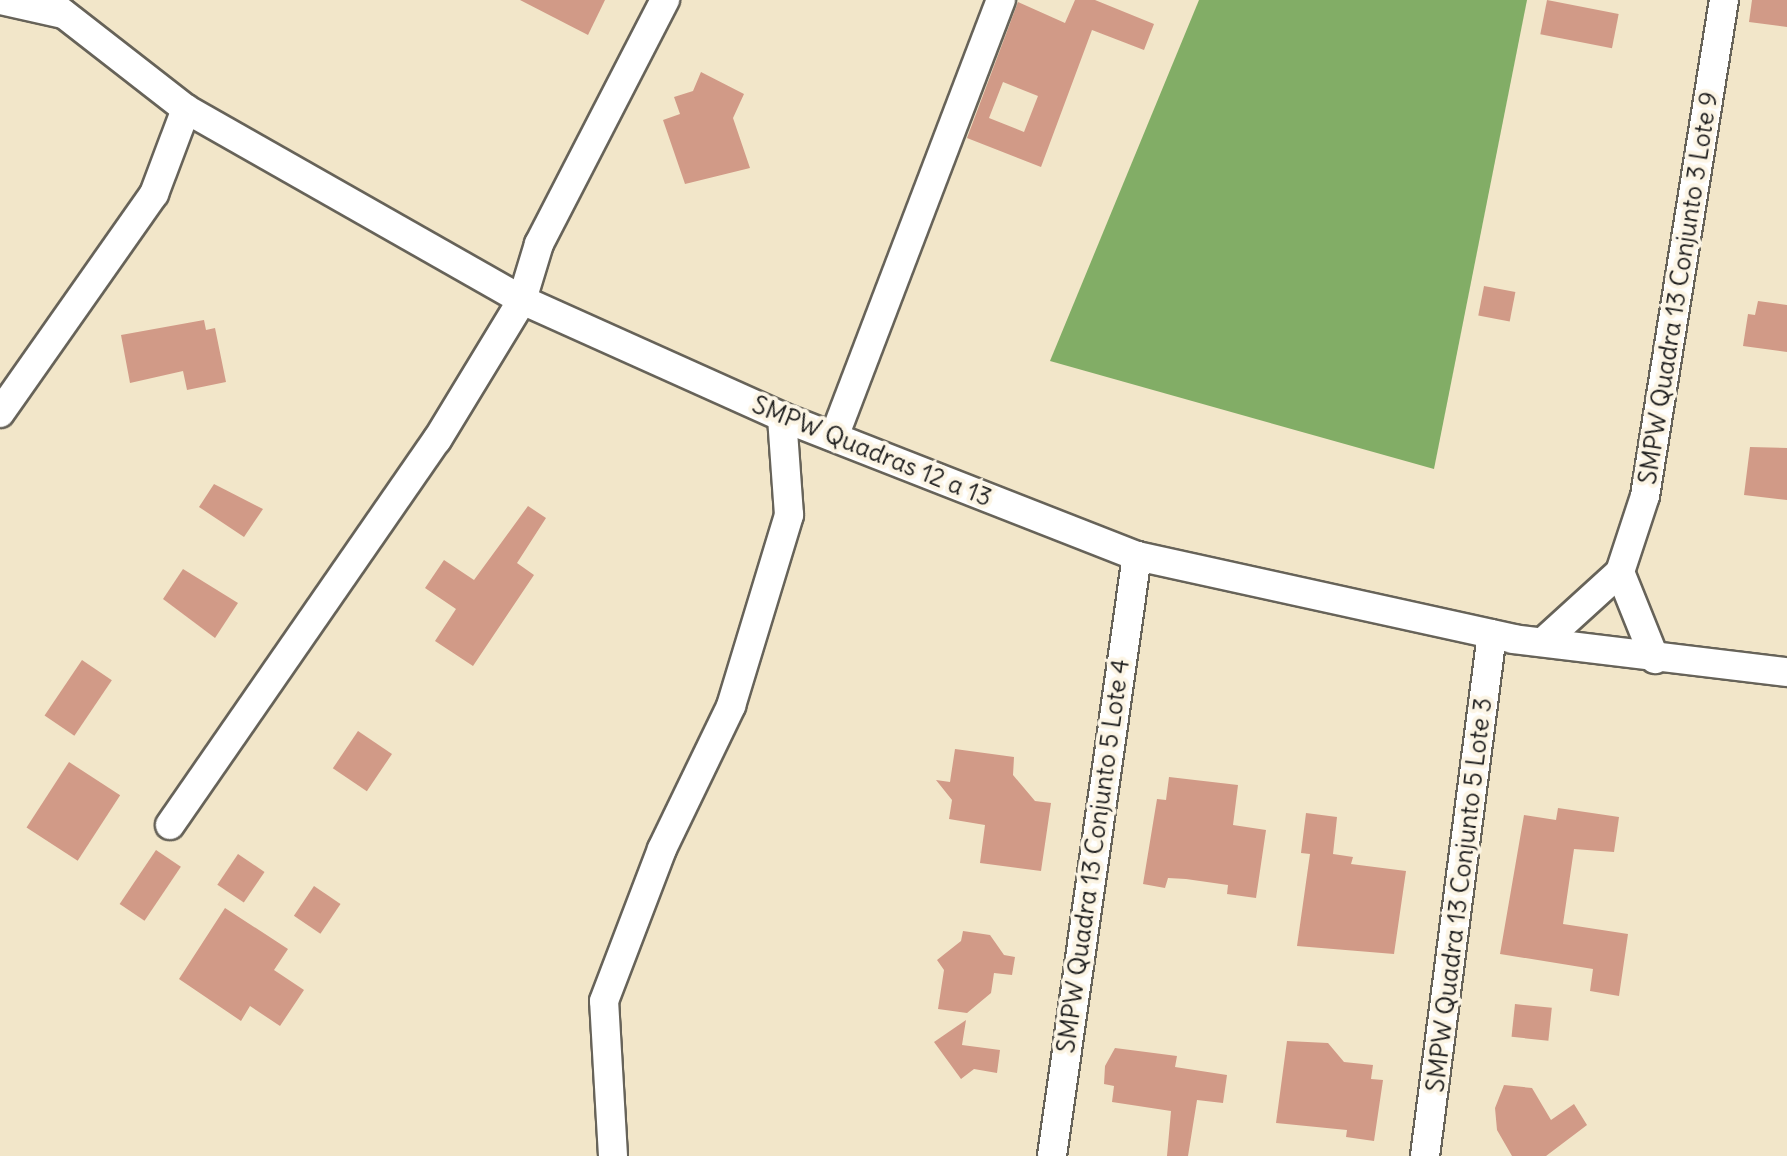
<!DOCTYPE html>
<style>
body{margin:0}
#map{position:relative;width:1787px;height:1156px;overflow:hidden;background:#f2e6c9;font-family:Delius,sans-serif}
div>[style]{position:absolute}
.forest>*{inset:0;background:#82ad66}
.building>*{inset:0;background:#d19a87;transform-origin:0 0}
.roads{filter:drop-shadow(2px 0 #676359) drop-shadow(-2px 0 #676359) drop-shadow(0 2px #676359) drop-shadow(0 -2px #676359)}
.minor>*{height:28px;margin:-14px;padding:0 14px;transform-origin:14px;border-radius:14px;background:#fff}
span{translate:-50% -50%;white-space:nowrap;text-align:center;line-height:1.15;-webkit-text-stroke:8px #fcf5e5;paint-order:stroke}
.street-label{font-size:25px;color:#1c1c1c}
</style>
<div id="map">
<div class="forest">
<i style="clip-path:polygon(1199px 0,1527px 0,1434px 469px,1050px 361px)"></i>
</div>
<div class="building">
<i style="clip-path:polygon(520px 0,605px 0,588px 35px)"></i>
<i style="clip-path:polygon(evenodd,1075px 0,1095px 0,1154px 24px,1144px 50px,1092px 30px,1041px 167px,967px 138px,1018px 2px,1065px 23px,1075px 0,1003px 82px,1038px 96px,1024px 132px,989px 118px,1003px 82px)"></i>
<i style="left:1547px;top:0;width:73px;height:35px;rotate:11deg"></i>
<i style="clip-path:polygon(1752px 0,1787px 0,1787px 27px,1749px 22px)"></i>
<i style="clip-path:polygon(701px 72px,744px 94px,733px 118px,750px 168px,685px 184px,663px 120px,680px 114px,674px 97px,693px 91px)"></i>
<i style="left:1484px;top:286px;width:32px;height:30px;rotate:11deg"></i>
<i style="clip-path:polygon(1758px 301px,1787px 305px,1787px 352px,1743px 346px,1748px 314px,1755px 315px)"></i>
<i style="clip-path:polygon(204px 320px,206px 330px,215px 328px,226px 382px,187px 390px,183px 371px,130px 383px,121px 335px)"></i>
<i style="clip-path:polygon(1750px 447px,1787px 448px,1787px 500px,1744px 495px)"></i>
<i style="clip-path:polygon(214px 484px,263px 509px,244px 537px,199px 507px)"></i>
<i style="clip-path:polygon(528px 506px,546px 518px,517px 563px,534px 575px,473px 666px,435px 641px,456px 609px,425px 588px,444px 560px,474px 580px)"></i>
<i style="clip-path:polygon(183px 569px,238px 603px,215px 638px,163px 599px)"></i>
<i style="left:82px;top:660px;width:36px;height:67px;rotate:34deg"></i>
<i style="left:358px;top:731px;width:41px;height:45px;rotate:34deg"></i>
<i style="clip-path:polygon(955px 749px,1014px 757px,1013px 775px,1035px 801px,1051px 803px,1041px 871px,980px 863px,985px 825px,949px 819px,952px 800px,936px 780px,950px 782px)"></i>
<i style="left:69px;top:762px;width:61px;height:78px;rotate:33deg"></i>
<i style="clip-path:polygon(1169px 777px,1238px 785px,1233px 825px,1266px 830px,1256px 898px,1227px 894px,1228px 885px,1186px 879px,1168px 878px,1165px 888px,1143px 884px,1157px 799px,1166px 800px)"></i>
<i style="clip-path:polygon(1558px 808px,1619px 817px,1614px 852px,1574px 849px,1563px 924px,1628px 934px,1619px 996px,1590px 991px,1593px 969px,1500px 954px,1524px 815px,1556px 820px)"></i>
<i style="clip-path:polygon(1306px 813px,1337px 817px,1333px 854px,1353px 857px,1351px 864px,1406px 871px,1394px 954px,1297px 946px,1310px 854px,1301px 853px)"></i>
<i style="left:156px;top:850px;width:30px;height:65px;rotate:34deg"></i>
<i style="left:238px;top:854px;width:32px;height:37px;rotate:34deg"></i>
<i style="left:314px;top:886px;width:32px;height:36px;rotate:34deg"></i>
<i style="clip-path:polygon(225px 908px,288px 949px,274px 970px,304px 990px,280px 1026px,250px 1006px,241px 1021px,179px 979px)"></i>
<i style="clip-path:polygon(963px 931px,990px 935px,1004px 955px,1015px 957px,1012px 975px,994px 973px,991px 993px,967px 1013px,938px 1009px,944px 970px,937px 960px,961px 941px)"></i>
<i style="left:1515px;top:1004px;width:37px;height:33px;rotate:6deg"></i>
<i style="clip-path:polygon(966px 1020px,962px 1045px,1000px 1050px,997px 1073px,974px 1069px,961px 1079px,934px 1042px)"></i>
<i style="clip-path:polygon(1287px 1041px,1328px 1043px,1344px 1062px,1373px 1065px,1371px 1079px,1383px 1080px,1374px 1141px,1346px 1137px,1347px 1130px,1276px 1123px)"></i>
<i style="clip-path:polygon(1115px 1048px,1177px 1056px,1175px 1067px,1227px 1075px,1223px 1103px,1197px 1100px,1188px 1156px,1167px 1156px,1171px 1111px,1112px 1102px,1114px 1086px,1104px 1084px,1105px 1066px)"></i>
<i style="clip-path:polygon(1504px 1085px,1532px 1088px,1551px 1120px,1574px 1104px,1587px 1125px,1546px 1156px,1512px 1156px,1497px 1130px,1495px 1108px)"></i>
</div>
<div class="roads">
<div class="minor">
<i style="left:1px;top:0;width:64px;rotate:12.7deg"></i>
<i style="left:46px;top:0;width:177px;rotate:37.9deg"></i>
<i style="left:186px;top:109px;width:386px;rotate:29.6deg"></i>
<i style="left:522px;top:300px;width:285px;rotate:24.2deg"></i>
<i style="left:782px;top:417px;width:381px;rotate:21.4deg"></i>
<i style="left:1137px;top:556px;width:385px;rotate:12.4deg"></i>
<i style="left:1513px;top:639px;width:276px;rotate:6.9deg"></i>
<i style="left:0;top:413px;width:268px;rotate:-54.9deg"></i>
<i style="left:154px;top:194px;width:91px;rotate:-69.4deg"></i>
<i style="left:834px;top:437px;width:468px;rotate:-69.1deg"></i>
<i style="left:1620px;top:572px;width:94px;rotate:68.1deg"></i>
<i style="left:1543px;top:642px;width:104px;rotate:-42.3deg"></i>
<i style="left:1620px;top:572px;width:80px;rotate:-71.8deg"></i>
<i style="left:1645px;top:496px;width:502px;rotate:-80.95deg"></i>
<i style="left:170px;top:825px;width:469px;rotate:-55.3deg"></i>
<i style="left:437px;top:440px;width:164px;rotate:-58.7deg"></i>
<i style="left:522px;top:300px;width:59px;rotate:-73.1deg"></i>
<i style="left:539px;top:244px;width:275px;rotate:-62.7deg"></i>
<i style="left:613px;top:1156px;width:155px;rotate:-93.3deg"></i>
<i style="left:604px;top:1001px;width:163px;rotate:-69.1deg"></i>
<i style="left:662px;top:849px;width:159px;rotate:-64.2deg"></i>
<i style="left:731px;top:706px;width:200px;rotate:-73.1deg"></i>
<i style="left:789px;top:515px;width:98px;rotate:-94.1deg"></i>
<i style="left:1052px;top:1156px;width:606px;rotate:-81.94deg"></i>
<i style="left:1425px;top:1156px;width:526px;rotate:-82.69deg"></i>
</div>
</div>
<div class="street-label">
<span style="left:1678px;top:288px;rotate:-81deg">SMPW Quadra 13 Conjunto 3 Lote 9</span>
<span style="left:872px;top:451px;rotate:22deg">SMPW Quadras 12 a 13</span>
<span style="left:1093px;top:856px;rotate:-82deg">SMPW Quadra 13 Conjunto 5 Lote 4</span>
<span style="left:1459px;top:895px;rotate:-83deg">SMPW Quadra 13 Conjunto 5 Lote 3</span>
</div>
</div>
